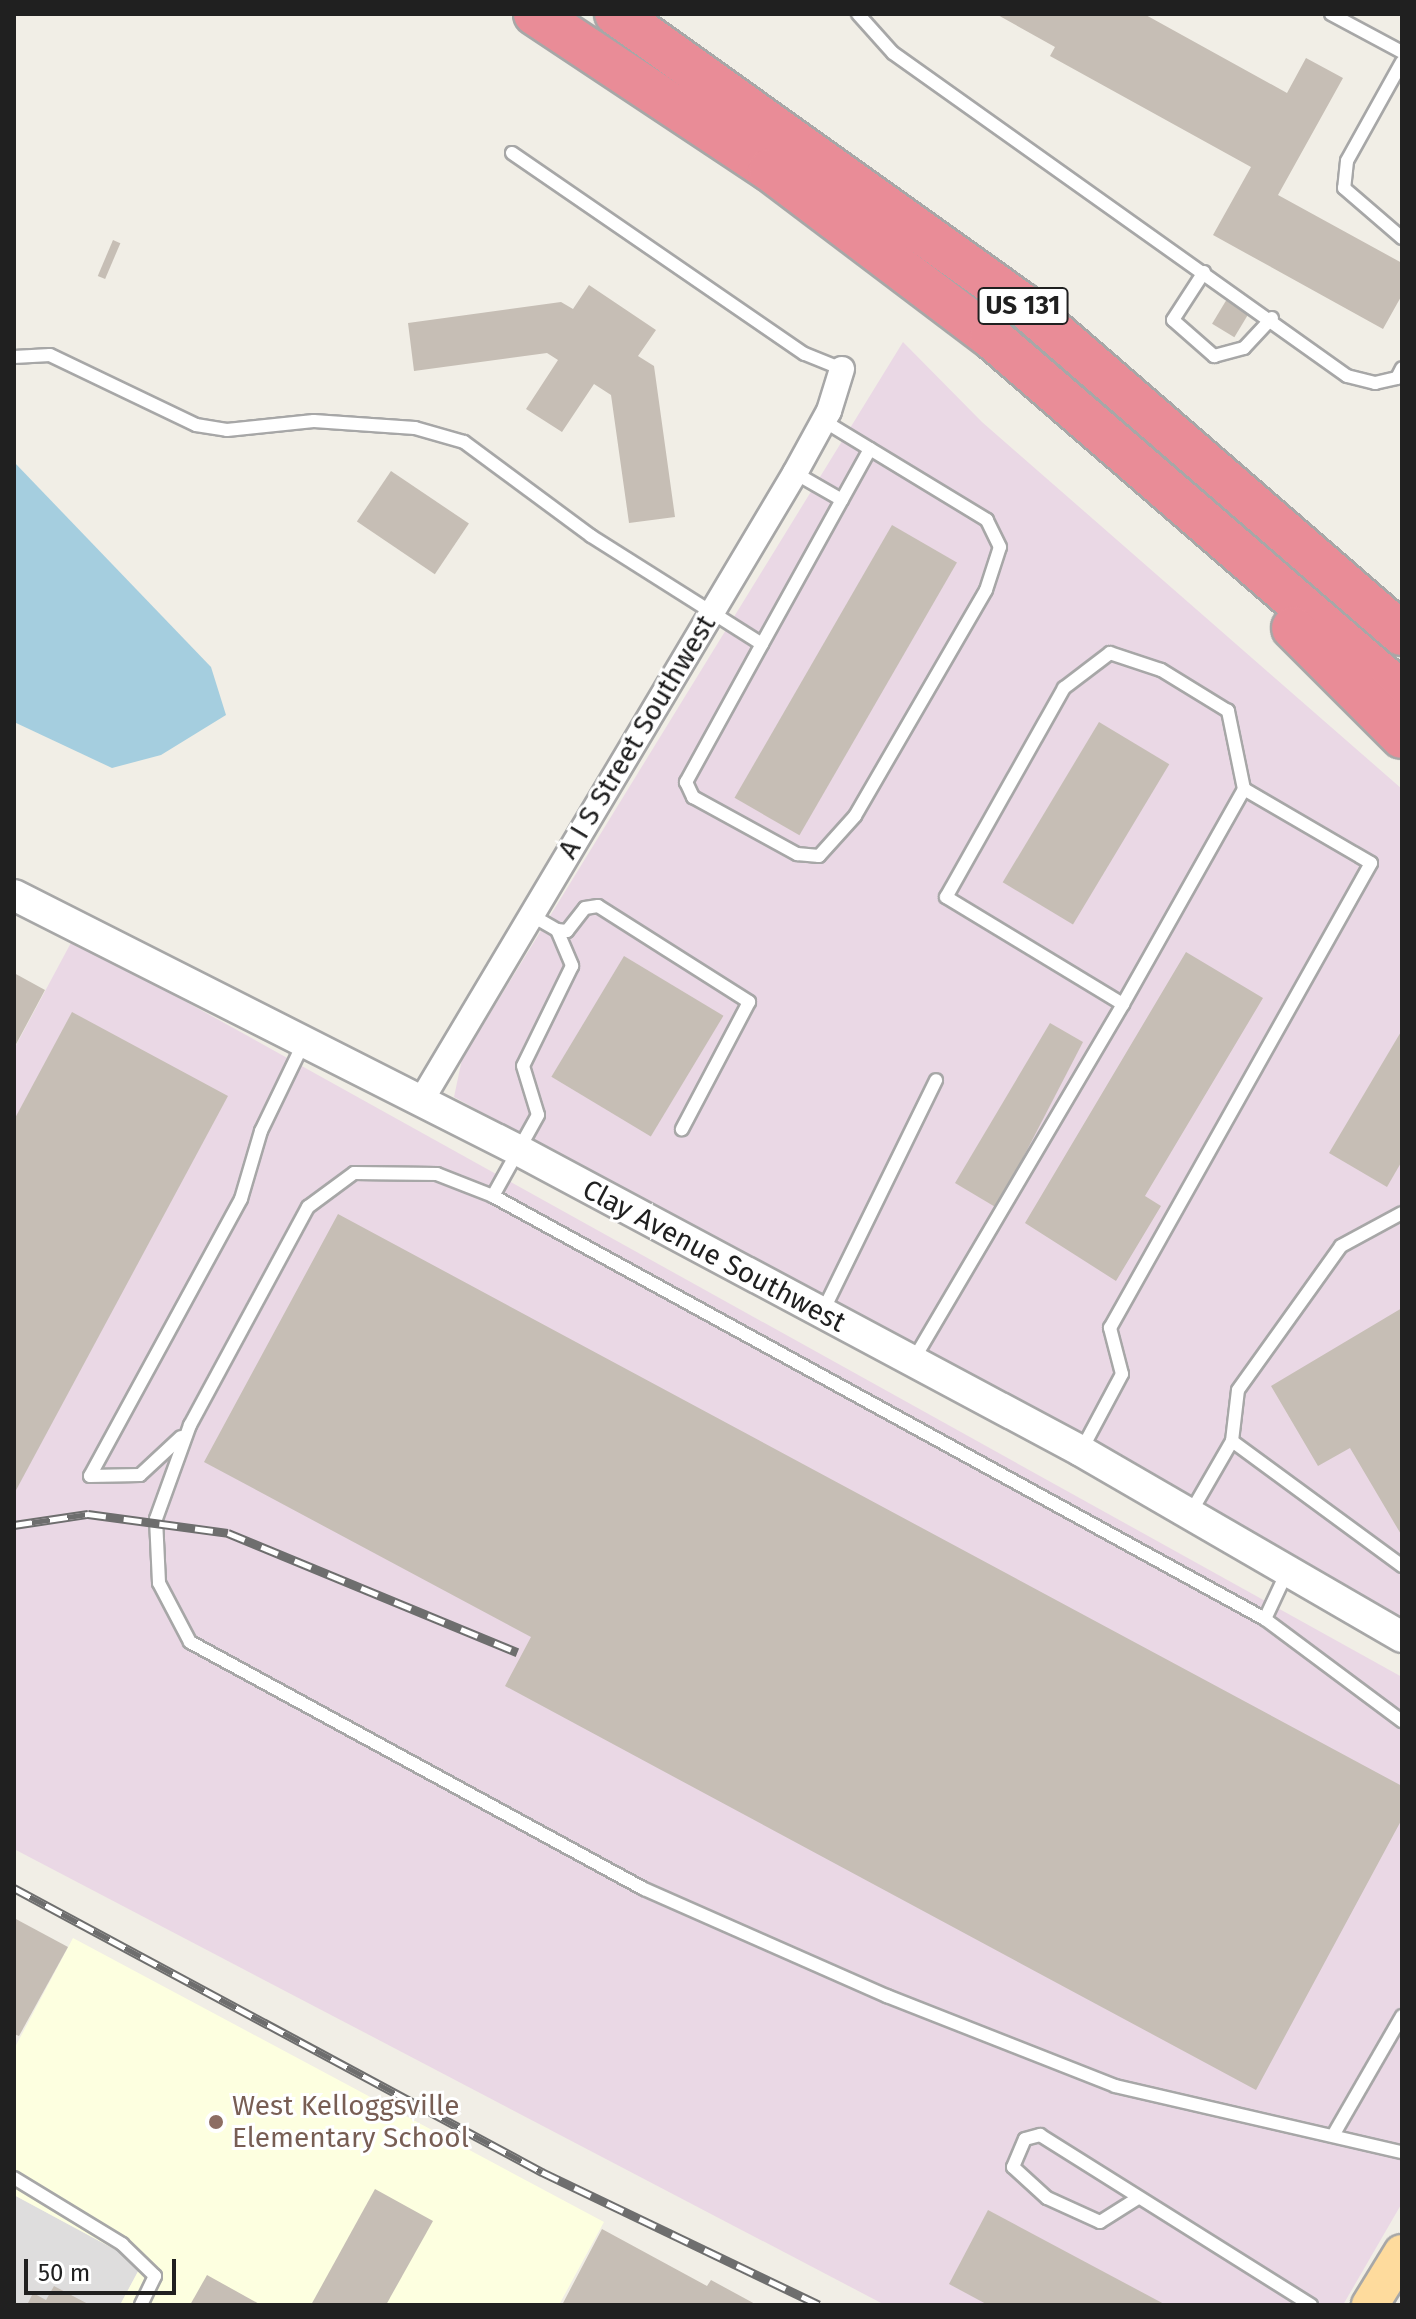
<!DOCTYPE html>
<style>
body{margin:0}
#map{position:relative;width:1416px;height:2319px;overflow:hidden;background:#f1eee6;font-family:"Fira Sans",sans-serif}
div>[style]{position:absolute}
.residential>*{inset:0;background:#dedddd}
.industrial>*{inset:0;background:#ead8e5}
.education>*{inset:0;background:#fdffe0}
.water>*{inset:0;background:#a5cedf}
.building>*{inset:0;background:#c6beb5;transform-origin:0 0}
.roads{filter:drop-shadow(2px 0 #a7a7a7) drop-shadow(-2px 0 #a7a7a7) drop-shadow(0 2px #a7a7a7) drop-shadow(0 -2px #a7a7a7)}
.service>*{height:12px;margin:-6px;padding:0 6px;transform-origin:6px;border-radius:6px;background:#fff}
.minor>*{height:24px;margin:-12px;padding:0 12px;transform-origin:12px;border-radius:12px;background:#fff}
.tertiary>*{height:30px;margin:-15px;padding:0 15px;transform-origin:15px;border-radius:15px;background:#fff}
.primary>*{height:36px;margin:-18px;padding:0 18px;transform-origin:18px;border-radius:18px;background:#fedb9d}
.motorway>*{height:42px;margin:-21px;padding:0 21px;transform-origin:21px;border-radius:21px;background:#e98c97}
.rail>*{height:9px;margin-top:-4.5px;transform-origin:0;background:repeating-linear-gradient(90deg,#fff 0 18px,#6e6e6e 0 36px);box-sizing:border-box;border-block:2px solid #6e6e6e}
.dots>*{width:22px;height:22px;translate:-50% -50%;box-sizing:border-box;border:4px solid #fff;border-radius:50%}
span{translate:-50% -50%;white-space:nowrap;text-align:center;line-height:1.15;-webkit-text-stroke:6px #fff;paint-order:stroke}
.shield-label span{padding:2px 6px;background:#fff;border:2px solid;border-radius:6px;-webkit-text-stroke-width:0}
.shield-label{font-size:26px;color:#202020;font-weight:700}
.street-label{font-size:28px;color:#202020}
.education-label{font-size:28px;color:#785e54}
.left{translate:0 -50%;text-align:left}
.frame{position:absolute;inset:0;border:16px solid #202020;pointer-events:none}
.scale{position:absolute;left:24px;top:2259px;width:152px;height:36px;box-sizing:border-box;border:4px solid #202020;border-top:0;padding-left:10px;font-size:24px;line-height:28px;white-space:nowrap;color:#202020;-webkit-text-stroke:6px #fff;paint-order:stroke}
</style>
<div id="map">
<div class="residential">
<i style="clip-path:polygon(14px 2195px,142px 2264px,120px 2305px,14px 2305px)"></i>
</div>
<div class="industrial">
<i style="clip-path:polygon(903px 342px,982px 422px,1402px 789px,1402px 1618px,454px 1097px,462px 1059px)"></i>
<i style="clip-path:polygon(73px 939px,1402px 1677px,1402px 2203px,1343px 2305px,885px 2305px,14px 1849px,14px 1049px)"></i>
</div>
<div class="education">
<i style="clip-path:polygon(73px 1938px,604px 2222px,559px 2305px,120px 2305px,142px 2264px,14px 2195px,14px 2049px)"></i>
</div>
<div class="water">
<i style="clip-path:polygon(14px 462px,211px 667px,226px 715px,161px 755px,112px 768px,14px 722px)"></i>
</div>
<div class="building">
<i style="clip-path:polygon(996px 14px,1144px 14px,1287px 93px,1306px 58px,1343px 78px,1278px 195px,1402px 263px,1402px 295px,1383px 329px,1213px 235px,1251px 167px,1050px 56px,1055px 47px)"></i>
<i style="left:113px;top:240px;width:8px;height:39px;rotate:23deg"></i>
<i style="clip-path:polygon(589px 285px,656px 330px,638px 356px,654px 366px,675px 517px,629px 523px,611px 395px,594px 384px,562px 432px,526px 409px,558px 360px,547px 353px,414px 371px,408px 323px,561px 302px,573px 309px)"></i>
<i style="left:1227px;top:299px;width:26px;height:29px;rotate:31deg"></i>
<i style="left:391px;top:471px;width:94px;height:61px;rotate:34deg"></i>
<i style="left:892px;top:525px;width:75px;height:315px;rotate:30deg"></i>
<i style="left:1099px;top:722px;width:82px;height:187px;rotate:31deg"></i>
<i style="clip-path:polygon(1186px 952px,1263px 998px,1145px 1196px,1161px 1206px,1116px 1281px,1025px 1223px)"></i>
<i style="left:624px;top:956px;width:116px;height:141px;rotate:31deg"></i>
<i style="clip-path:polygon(14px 973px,45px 990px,14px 1048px)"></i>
<i style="clip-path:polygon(72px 1012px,228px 1096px,14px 1494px,14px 1120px)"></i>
<i style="clip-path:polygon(1050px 1023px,1083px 1042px,997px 1208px,955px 1183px)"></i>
<i style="clip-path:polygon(1402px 1030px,1402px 1161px,1387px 1187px,1329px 1153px)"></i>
<i style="clip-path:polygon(338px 1214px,1402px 1786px,1402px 1819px,1256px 2090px,505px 1686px,531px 1637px,204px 1462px)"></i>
<i style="clip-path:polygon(1402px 1308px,1402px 1536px,1350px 1448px,1318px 1466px,1271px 1386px)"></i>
<i style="clip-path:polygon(14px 1918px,68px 1947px,19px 2036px,14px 2034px)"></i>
<i style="clip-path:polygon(375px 2189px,433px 2221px,386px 2305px,311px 2305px)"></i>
<i style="clip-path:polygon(988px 2210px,1166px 2305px,988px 2305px,949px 2284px)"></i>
<i style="clip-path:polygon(602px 2229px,707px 2286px,711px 2280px,757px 2305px,562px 2305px)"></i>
<i style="clip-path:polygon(207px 2275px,261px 2305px,190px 2305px)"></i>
<i style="clip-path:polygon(54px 2286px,90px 2305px,27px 2305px,33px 2293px,46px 2300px)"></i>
</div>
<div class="roads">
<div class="service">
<i style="left:858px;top:14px;width:52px;rotate:48.1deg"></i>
<i style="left:893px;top:53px;width:557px;rotate:35.43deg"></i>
<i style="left:1347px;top:376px;width:29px;rotate:14deg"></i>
<i style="left:1375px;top:383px;width:23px;rotate:-13deg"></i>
<i style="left:1397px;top:378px;width:11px;rotate:-63deg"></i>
<i style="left:1331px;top:14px;width:81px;rotate:28.2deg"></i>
<i style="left:1402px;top:62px;width:113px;rotate:119.1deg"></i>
<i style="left:1347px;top:161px;width:27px;rotate:96deg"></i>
<i style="left:1344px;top:188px;width:77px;rotate:40.8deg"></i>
<i style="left:512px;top:153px;width:355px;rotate:34.5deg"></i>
<i style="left:805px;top:354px;width:40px;rotate:22deg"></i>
<i style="left:1204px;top:272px;width:57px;rotate:122.9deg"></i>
<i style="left:1173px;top:320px;width:55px;rotate:41.3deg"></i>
<i style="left:1214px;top:356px;width:31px;rotate:-15deg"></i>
<i style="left:1244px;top:348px;width:41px;rotate:-47deg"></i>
<i style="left:14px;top:357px;width:36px;rotate:-3deg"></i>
<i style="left:50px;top:355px;width:162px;rotate:25.6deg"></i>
<i style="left:196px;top:425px;width:31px;rotate:9deg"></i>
<i style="left:227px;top:430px;width:87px;rotate:-5.9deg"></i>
<i style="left:314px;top:421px;width:101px;rotate:4deg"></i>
<i style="left:415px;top:428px;width:51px;rotate:15.9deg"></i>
<i style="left:464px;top:442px;width:158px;rotate:36.5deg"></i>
<i style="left:591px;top:536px;width:202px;rotate:32.3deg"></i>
<i style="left:762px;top:644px;width:158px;rotate:118.8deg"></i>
<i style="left:686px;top:782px;width:17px;rotate:65deg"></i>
<i style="left:693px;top:797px;width:119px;rotate:28.7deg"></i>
<i style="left:797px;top:854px;width:22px;rotate:5deg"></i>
<i style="left:819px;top:856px;width:54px;rotate:-48deg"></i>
<i style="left:855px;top:816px;width:261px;rotate:-59.9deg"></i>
<i style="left:986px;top:590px;width:45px;rotate:-72deg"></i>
<i style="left:1000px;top:547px;width:30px;rotate:-116deg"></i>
<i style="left:987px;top:520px;width:191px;rotate:-148.7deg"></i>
<i style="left:795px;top:473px;width:54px;rotate:29.9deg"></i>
<i style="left:762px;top:644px;width:223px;rotate:-61deg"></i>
<i style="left:531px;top:915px;width:30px;rotate:30deg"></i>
<i style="left:557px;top:930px;width:39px;rotate:67deg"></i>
<i style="left:572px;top:966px;width:111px;rotate:116.1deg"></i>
<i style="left:523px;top:1066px;width:51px;rotate:73deg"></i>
<i style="left:538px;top:1115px;width:93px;rotate:119.1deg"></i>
<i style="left:493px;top:1196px;width:880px;rotate:28.72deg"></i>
<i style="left:557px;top:930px;width:10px;rotate:6deg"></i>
<i style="left:567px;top:931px;width:29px;rotate:-52deg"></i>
<i style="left:585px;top:908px;width:13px;rotate:-9deg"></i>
<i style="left:598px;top:906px;width:179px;rotate:32.4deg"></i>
<i style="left:749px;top:1002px;width:144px;rotate:117.8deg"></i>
<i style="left:493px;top:1196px;width:60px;rotate:-158.6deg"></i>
<i style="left:437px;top:1174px;width:83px;rotate:-179.3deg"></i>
<i style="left:354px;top:1173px;width:57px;rotate:143.5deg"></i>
<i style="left:308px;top:1207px;width:248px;rotate:118.4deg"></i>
<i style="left:190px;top:1425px;width:100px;rotate:109.9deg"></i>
<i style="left:156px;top:1519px;width:64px;rotate:87.3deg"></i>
<i style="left:159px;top:1583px;width:67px;rotate:62.3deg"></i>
<i style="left:190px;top:1642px;width:517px;rotate:28.55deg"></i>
<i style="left:644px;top:1889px;width:266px;rotate:23.8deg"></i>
<i style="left:887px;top:1996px;width:245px;rotate:21.5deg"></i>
<i style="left:1115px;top:2086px;width:294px;rotate:13deg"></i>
<i style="left:823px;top:1311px;width:257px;rotate:-63.9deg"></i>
<i style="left:914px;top:1359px;width:412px;rotate:-59.5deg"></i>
<i style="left:1123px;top:1004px;width:247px;rotate:-60.6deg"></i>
<i style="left:1244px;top:789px;width:80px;rotate:-101.6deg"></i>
<i style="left:1228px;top:711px;width:79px;rotate:-148.5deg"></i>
<i style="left:1161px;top:670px;width:54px;rotate:-161.6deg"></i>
<i style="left:1110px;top:653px;width:58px;rotate:142.7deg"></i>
<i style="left:1064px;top:688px;width:240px;rotate:119.4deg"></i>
<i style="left:946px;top:897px;width:207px;rotate:31.2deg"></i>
<i style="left:181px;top:1437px;width:56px;rotate:137.2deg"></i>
<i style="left:140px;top:1475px;width:50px;rotate:178.9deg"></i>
<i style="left:90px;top:1476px;width:315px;rotate:-61.4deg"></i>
<i style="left:241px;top:1199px;width:71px;rotate:-73.6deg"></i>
<i style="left:261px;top:1131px;width:94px;rotate:-64.2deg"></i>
<i style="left:1232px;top:1441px;width:211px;rotate:36.3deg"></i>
<i style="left:1082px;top:1449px;width:85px;rotate:-61.9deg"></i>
<i style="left:1122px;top:1374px;width:48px;rotate:-104.6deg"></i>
<i style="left:1110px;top:1328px;width:533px;rotate:-60.69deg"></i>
<i style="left:1371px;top:863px;width:147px;rotate:-149.8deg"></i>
<i style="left:1191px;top:1512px;width:82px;rotate:-60deg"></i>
<i style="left:1232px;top:1441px;width:51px;rotate:-83.3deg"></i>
<i style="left:1238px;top:1390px;width:177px;rotate:-54.4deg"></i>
<i style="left:1341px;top:1246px;width:69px;rotate:-28.4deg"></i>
<i style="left:1286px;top:1574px;width:50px;rotate:115deg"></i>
<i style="left:1265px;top:1619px;width:171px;rotate:36.7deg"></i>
<i style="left:1335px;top:2132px;width:134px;rotate:-60deg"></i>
<i style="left:14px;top:2178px;width:127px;rotate:31.4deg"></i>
<i style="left:122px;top:2244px;width:46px;rotate:44.1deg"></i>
<i style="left:155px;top:2276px;width:32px;rotate:116deg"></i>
<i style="left:1138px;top:2198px;width:45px;rotate:147.7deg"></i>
<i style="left:1100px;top:2222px;width:58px;rotate:-155.6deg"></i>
<i style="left:1047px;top:2198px;width:46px;rotate:-137.6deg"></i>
<i style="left:1013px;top:2167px;width:30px;rotate:-67deg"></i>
<i style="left:1025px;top:2139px;width:16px;rotate:-15deg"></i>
<i style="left:1040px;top:2135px;width:320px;rotate:32.1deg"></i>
</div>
<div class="minor">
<i style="left:421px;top:1101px;width:731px;rotate:-59.22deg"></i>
<i style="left:795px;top:473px;width:71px;rotate:-61.3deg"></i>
<i style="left:829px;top:411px;width:44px;rotate:-72.8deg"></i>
</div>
<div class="tertiary">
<i style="left:14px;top:895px;width:565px;rotate:26.84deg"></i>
<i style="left:518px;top:1150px;width:638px;rotate:28.13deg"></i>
<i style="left:1081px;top:1451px;width:371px;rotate:30.1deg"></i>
</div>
<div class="primary">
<i style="left:1370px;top:2305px;width:61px;rotate:-58.4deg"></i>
</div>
<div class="motorway">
<i style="left:535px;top:14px;width:282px;rotate:33.6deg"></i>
<i style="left:770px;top:170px;width:277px;rotate:37.1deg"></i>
<i style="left:991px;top:337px;width:544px;rotate:40.9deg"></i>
<i style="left:616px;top:14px;width:500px;rotate:35.56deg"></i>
<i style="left:1023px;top:305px;width:502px;rotate:40.96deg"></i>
<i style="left:1293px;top:628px;width:154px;rotate:45deg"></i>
</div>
</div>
<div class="rail">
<i style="left:14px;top:1525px;width:75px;rotate:-8.5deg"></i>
<i style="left:88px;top:1514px;width:141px;rotate:7.7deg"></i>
<i style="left:228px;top:1533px;width:313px;rotate:22.4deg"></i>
<i style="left:14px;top:1888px;width:600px;rotate:28.27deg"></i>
<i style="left:542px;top:2172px;width:307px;rotate:25.6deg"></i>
</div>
<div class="dots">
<i style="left:216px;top:2122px;background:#8d6e63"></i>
</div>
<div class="shield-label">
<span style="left:1023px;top:306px">US 131</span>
</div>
<div class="street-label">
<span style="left:637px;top:737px;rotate:-59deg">A I S Street Southwest</span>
<span style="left:714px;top:1256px;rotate:28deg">Clay Avenue Southwest</span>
</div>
<div class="education-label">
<span class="left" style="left:232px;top:2122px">West Kelloggsville<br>Elementary School</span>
</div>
<div class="frame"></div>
<div class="scale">50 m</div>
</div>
